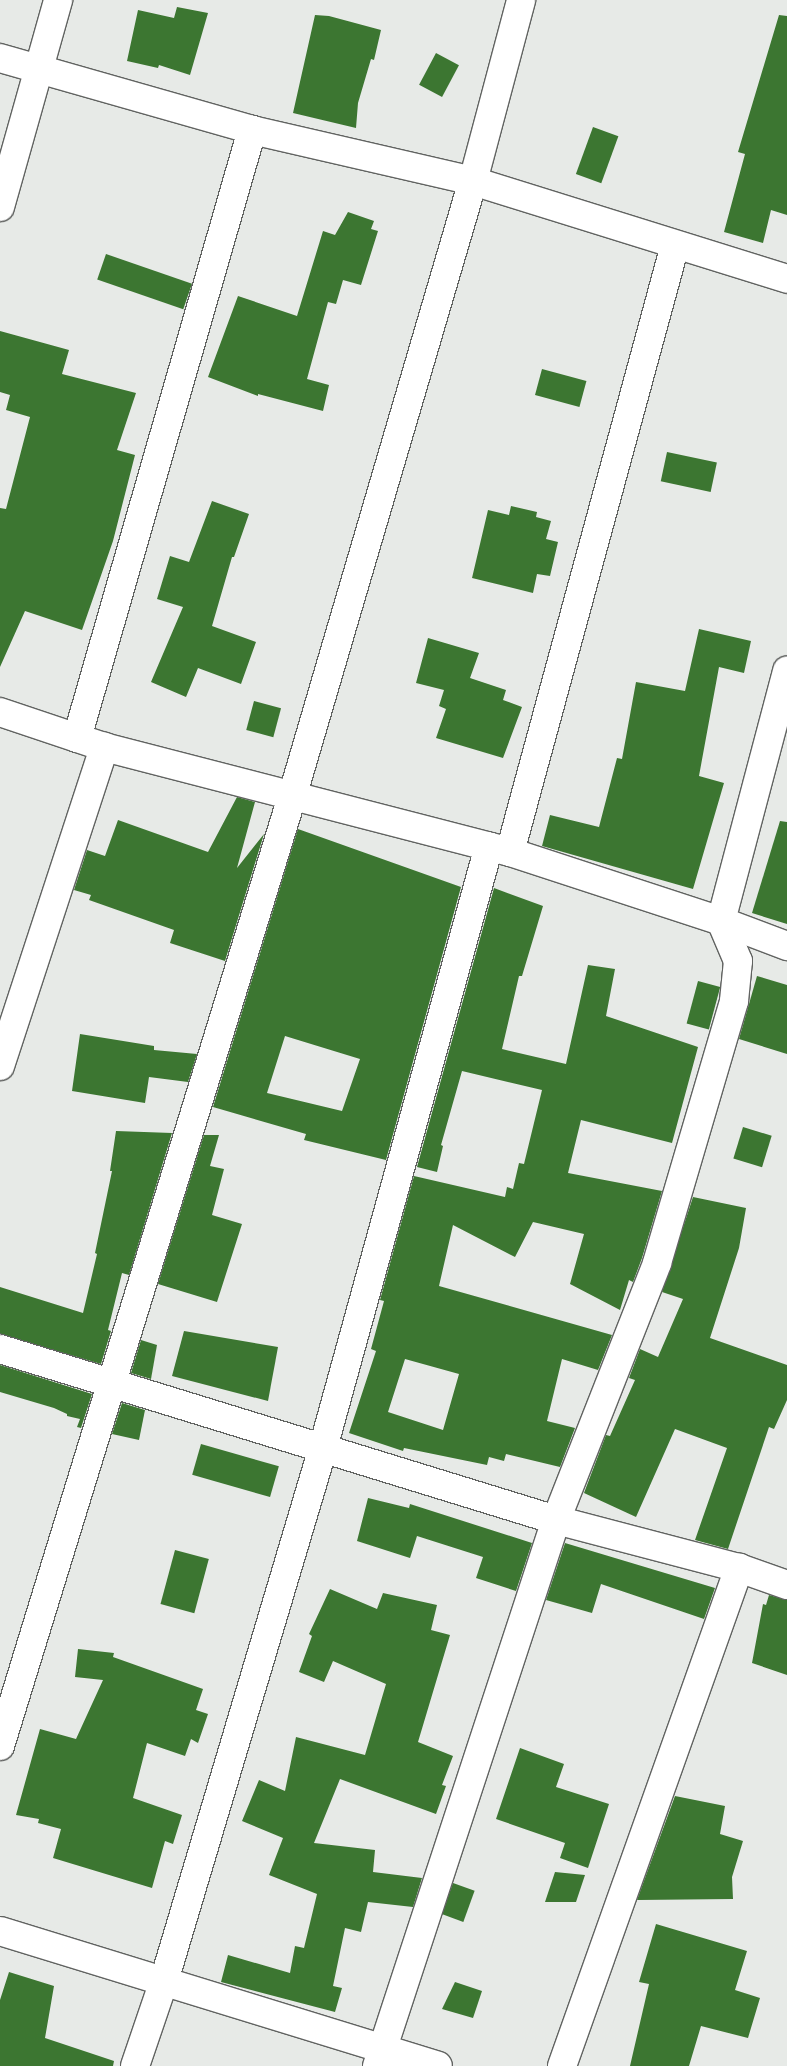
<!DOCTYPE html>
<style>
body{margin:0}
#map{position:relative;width:787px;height:2066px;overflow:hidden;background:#e7eae7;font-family:Signika,sans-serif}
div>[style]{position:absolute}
.building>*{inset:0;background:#3c7631;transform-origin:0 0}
.roads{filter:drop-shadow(1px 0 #616361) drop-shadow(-1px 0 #616361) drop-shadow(0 1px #616361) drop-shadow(0 -1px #616361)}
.minor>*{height:28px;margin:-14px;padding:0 14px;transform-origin:14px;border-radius:14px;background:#fff}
span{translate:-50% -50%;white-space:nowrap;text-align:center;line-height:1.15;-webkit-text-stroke:5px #f5f7f4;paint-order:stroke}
</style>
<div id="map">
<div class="building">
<i style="clip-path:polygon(177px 7px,208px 13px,190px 75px,159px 65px,158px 68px,127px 61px,138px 10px,174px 18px)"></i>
<i style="clip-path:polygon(315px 15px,329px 16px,381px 30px,374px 60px,371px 59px,358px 103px,356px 128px,293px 113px)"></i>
<i style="clip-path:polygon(779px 15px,787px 16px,787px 215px,771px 210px,763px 243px,724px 232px,745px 154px,738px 152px)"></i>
<i style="left:436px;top:53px;width:26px;height:36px;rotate:28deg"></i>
<i style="left:593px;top:127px;width:27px;height:50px;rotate:20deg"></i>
<i style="clip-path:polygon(348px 212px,374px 221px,371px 229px,378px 231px,361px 285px,343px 280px,336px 304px,328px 302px,307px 379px,329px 385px,323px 411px,258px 394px,258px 396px,208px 377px,238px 296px,297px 316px,323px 231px,335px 235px)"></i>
<i style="left:106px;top:254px;width:91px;height:27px;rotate:19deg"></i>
<i style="clip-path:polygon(0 331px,69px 350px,62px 374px,136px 393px,117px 450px,135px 455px,113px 541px,82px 630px,25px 611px,0 667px,0 508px,6px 509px,30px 417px,6px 410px,10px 395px,0 392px)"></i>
<i style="left:542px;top:369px;width:46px;height:27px;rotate:15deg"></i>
<i style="left:667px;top:452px;width:51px;height:30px;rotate:12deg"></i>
<i style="clip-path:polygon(212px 501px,249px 514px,234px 557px,232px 557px,212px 626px,256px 642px,241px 684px,198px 668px,186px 697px,151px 682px,183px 607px,157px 599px,170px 556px,189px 562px)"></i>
<i style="clip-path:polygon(511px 506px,537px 512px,536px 517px,551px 521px,546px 539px,558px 542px,550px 576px,537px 574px,533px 593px,472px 578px,488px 510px,509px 515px)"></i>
<i style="clip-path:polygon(699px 629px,751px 641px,744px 673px,719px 667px,699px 776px,724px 783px,693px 889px,542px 846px,550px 815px,599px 827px,617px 758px,622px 759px,636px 682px,685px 691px)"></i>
<i style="clip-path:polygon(428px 638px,479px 653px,470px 678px,506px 690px,503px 700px,522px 707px,503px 758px,436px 738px,446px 709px,439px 706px,444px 690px,416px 683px)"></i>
<i style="left:254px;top:701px;width:28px;height:30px;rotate:15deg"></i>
<i style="clip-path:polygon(237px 797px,255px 802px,237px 868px,264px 834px,225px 961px,170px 943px,174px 930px,89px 900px,91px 895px,74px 890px,87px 850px,105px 856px,118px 820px,208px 852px)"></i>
<i style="clip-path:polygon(780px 821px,787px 822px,787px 924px,752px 913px)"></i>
<i style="clip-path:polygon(evenodd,298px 829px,461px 887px,386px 1160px,304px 1140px,306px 1134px,213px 1107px,298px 829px,285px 1036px,360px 1059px,342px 1111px,267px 1093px,285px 1036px)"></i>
<i style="clip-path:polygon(evenodd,494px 888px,543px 906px,522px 976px,519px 976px,502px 1049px,566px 1064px,588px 965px,615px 969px,606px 1016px,698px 1047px,672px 1143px,581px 1120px,568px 1173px,662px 1191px,642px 1258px,633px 1282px,629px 1280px,620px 1310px,570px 1284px,584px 1234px,533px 1222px,515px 1257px,453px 1225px,439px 1286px,612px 1335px,598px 1370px,562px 1359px,547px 1421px,575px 1428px,560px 1467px,506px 1454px,504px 1461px,489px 1457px,487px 1465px,404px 1448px,403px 1451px,349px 1433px,376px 1351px,371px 1349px,384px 1301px,380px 1300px,414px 1176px,505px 1197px,507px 1187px,513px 1189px,519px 1163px,524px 1164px,542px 1090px,462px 1071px,441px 1145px,443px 1146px,437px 1172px,417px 1167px,494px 888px,405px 1359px,459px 1374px,443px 1430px,388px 1412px,405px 1359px)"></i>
<i style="clip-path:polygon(757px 976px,787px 985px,787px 1054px,739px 1039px)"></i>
<i style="left:698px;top:981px;width:23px;height:44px;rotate:15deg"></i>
<i style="clip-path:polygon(80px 1034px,154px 1046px,154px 1050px,197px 1054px,188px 1082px,149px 1077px,145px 1103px,72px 1091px)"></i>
<i style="left:743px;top:1127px;width:30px;height:33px;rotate:17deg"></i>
<i style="clip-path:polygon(116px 1131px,172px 1133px,129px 1275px,122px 1273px,108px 1330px,111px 1331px,101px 1364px,0 1334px,0 1287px,83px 1313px,97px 1254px,95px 1253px,112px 1171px,110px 1171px)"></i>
<i style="clip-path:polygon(204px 1135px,219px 1135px,210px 1166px,224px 1169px,212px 1215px,242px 1224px,217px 1302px,158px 1284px)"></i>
<i style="clip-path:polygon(693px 1197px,746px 1208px,739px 1248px,710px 1338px,787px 1365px,787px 1400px,774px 1429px,769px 1427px,728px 1549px,695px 1540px,727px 1448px,675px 1429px,636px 1517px,584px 1493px,606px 1435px,610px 1436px,635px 1380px,629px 1378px,640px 1349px,658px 1357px,683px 1299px,662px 1292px)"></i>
<i style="clip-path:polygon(184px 1331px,278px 1347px,268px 1401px,172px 1376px)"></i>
<i style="clip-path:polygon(141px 1340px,157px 1345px,151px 1379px,131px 1373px)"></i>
<i style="clip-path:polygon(0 1365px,92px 1394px,81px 1428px,77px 1427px,80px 1419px,67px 1416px,67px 1414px,54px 1408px,0 1392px)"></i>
<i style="clip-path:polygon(122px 1403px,145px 1410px,139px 1440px,112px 1434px)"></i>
<i style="left:201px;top:1444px;width:81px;height:32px;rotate:16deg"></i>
<i style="clip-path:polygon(368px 1498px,409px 1508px,410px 1504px,532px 1543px,516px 1591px,476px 1578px,483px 1557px,417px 1536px,410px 1558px,357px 1541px)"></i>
<i style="clip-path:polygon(565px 1543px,715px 1588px,704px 1619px,601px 1584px,592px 1613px,546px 1600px)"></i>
<i style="left:175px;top:1550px;width:35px;height:56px;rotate:15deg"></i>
<i style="clip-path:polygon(330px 1589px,377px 1609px,383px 1593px,437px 1605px,431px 1630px,450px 1635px,418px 1742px,453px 1756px,442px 1785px,446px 1786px,436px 1814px,340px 1779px,314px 1843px,375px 1850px,373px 1872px,422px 1878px,413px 1907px,368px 1902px,361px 1932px,345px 1928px,333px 1986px,342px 1988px,335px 2012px,221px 1982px,228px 1955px,290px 1973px,295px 1946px,304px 1948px,317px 1894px,269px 1875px,283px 1838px,242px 1821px,259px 1780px,285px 1791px,296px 1737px,365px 1755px,386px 1684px,333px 1661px,324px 1682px,299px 1672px,312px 1636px,309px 1634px)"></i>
<i style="clip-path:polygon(769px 1595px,787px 1600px,787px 1675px,752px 1663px,763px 1604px,766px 1605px)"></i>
<i style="clip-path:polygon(78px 1649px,114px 1653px,113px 1657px,203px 1689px,196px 1710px,208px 1714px,198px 1743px,191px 1739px,185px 1756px,147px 1743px,133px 1798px,182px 1815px,173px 1844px,165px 1841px,152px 1888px,53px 1858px,61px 1829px,38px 1823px,39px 1819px,16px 1815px,40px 1729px,76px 1739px,103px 1680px,75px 1677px)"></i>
<i style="clip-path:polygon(520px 1748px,564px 1764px,556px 1787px,609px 1804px,588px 1868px,560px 1858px,565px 1843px,496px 1819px)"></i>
<i style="clip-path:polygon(675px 1796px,725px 1806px,720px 1834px,743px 1841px,732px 1877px,733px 1899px,637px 1900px)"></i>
<i style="clip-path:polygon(555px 1872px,585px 1875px,576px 1902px,545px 1902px)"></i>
<i style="left:453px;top:1883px;width:23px;height:33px;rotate:20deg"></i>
<i style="clip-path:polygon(656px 1924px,747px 1951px,735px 1990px,760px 1998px,748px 2038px,701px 2026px,689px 2066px,630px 2066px,649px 1984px,639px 1982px)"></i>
<i style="clip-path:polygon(9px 1972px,54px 1986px,45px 2038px,114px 2061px,113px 2066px,0 2066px,0 2000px)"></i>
<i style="clip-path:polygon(455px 1982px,482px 1991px,473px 2018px,442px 2009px)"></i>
</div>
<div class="roads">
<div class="minor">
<i style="left:0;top:58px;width:262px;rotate:15.9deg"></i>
<i style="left:252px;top:130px;width:227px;rotate:13deg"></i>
<i style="left:473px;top:181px;width:329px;rotate:17.3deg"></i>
<i style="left:0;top:207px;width:215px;rotate:-74.3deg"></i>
<i style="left:0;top:712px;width:110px;rotate:18.6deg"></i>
<i style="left:104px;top:747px;width:419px;rotate:14.5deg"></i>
<i style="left:510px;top:852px;width:222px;rotate:18.1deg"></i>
<i style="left:721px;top:921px;width:71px;rotate:20.7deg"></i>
<i style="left:77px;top:738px;width:633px;rotate:-73.94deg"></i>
<i style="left:510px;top:852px;width:629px;rotate:-74.79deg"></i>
<i style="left:0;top:1066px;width:336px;rotate:-71.9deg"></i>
<i style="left:0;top:1349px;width:582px;rotate:17.1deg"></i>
<i style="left:556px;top:1520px;width:189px;rotate:14.7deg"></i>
<i style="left:739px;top:1568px;width:51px;rotate:19.5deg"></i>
<i style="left:0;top:1746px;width:993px;rotate:-72.9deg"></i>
<i style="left:292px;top:797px;width:642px;rotate:-73.63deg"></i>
<i style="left:473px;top:181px;width:187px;rotate:-75.1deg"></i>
<i style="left:0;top:1931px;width:458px;rotate:17.1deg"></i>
<i style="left:135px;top:2066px;width:90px;rotate:-71.2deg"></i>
<i style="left:164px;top:1981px;width:556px;rotate:-73.39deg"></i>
<i style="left:323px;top:1448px;width:624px;rotate:-74.58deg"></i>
<i style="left:377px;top:2066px;width:575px;rotate:-71.85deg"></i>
<i style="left:556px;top:1520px;width:276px;rotate:-68.5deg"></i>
<i style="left:657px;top:1263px;width:273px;rotate:-73.6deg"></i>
<i style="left:734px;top:1001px;width:40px;rotate:-84.3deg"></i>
<i style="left:738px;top:961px;width:43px;rotate:-113deg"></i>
<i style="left:721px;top:921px;width:259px;rotate:-75.2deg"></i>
<i style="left:562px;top:2066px;width:529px;rotate:-70.43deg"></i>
</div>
</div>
</div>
